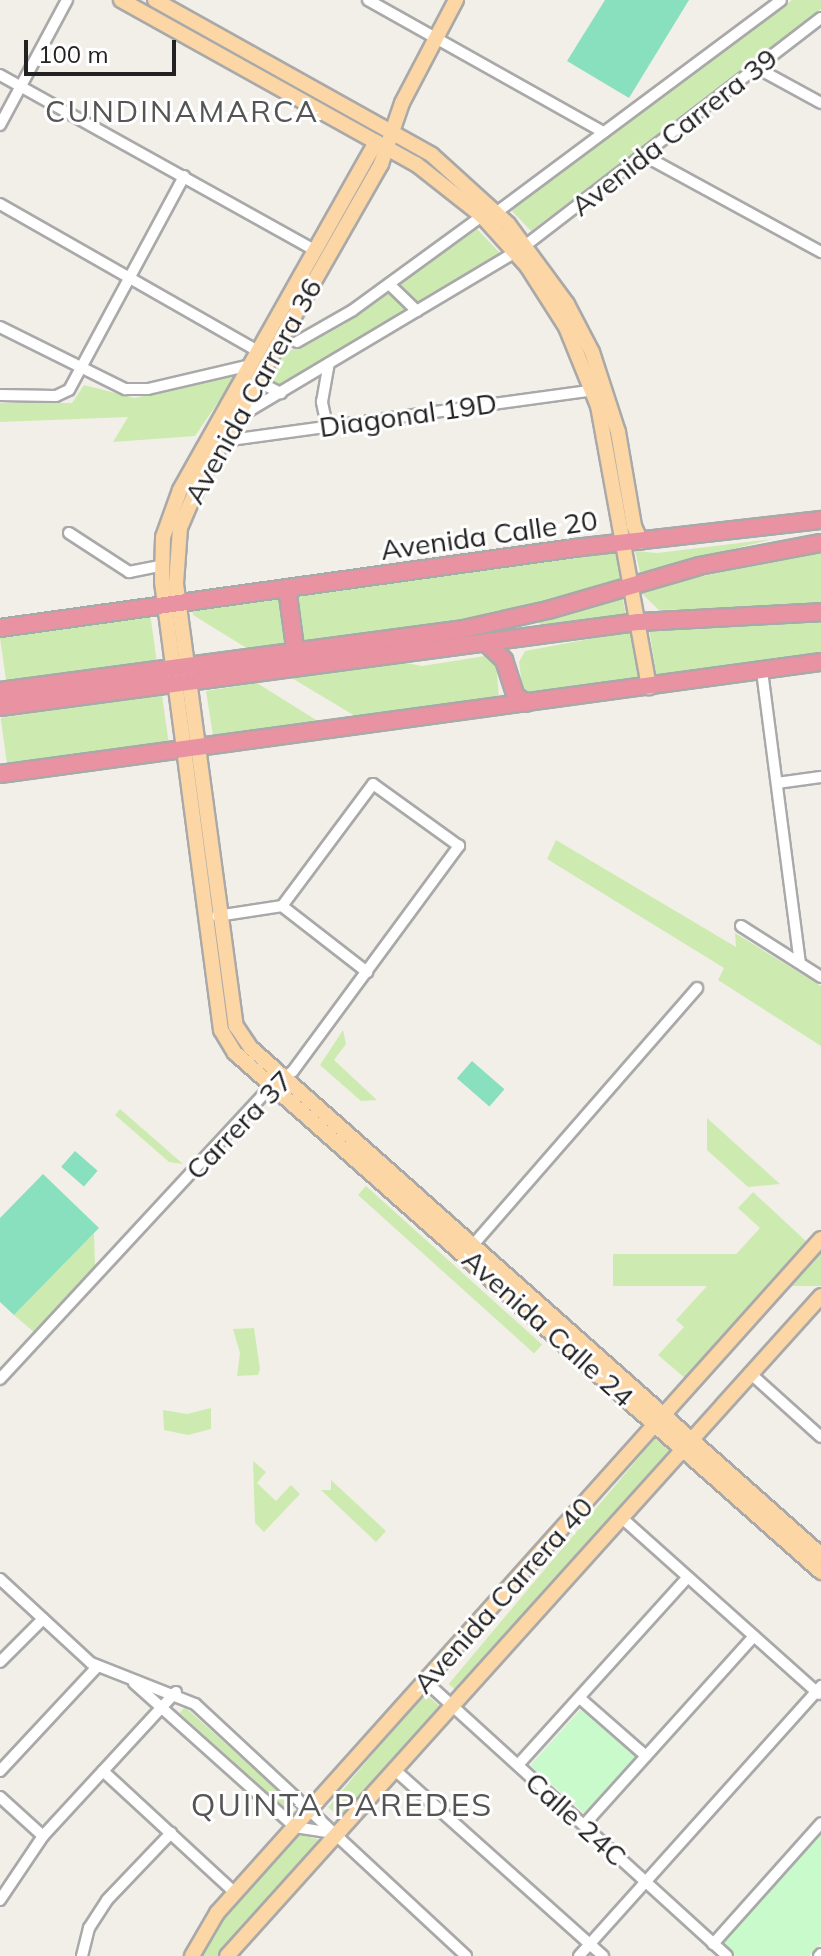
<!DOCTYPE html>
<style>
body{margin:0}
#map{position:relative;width:821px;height:1956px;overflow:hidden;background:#f2efe9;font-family:Mulish,sans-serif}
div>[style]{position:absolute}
.grass>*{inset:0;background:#cdebb0;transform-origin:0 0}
.park>*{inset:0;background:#c8facc;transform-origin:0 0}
.pitch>*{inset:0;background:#88e0be;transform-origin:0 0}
.roads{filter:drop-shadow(2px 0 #a9a9a9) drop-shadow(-2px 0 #a9a9a9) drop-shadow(0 2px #a9a9a9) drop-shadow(0 -2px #a9a9a9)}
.minor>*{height:10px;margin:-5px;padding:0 5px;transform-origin:5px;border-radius:5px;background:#fff}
.major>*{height:14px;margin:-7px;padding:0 7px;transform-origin:7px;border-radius:7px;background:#fcd6a4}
.highway>*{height:16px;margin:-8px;padding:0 8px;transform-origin:8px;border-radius:8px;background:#e892a2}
span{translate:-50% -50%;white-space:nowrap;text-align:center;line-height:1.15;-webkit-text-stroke:6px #fff;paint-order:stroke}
.street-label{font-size:28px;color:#222}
.neighbourhood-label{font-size:30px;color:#555;letter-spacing:2px}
.quarter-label{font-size:32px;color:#555;letter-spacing:2px}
.scale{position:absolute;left:24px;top:40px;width:152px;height:36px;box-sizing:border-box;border:4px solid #222;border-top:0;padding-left:10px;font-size:24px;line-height:28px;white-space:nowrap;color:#222;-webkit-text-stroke:6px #fff;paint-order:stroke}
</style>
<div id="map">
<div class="grass">
<i style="clip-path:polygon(792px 0,821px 0,821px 9px,531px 231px,511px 210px)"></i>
<i style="clip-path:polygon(477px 229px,500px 253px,297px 378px,280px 384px,264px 380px,277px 354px,305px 346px,343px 325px)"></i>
<i style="clip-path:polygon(238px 373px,195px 436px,113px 442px,128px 417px,0 422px,0 403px,72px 403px,84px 385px,135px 398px)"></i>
<i style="clip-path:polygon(773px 539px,640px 572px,635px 551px,657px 553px)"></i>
<i style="clip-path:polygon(617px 548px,621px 578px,595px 588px,470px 620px,302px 647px,295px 594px)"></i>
<i style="clip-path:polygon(821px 551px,821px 605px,659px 610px,638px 590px)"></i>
<i style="clip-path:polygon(622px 595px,626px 616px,540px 627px,539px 620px)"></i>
<i style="clip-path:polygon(279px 596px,285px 648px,253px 652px,193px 615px,192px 608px)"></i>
<i style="left:150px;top:613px;width:51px;height:152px;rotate:82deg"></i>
<i style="clip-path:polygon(821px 620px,821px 657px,657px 679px,649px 629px)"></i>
<i style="clip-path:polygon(632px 631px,640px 680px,531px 696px,523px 692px,519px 662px,525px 651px)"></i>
<i style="clip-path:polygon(485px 656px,496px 663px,499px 698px,360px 719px,290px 677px,395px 661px,422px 666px)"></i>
<i style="clip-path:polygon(257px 683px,321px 723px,213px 736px,206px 691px)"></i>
<i style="left:162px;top:695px;width:50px;height:163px;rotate:82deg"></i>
<i style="clip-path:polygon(556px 840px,736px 947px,735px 933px,821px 986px,821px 1046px,718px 980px,724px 968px,547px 859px)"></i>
<i style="clip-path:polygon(343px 1030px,346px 1044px,334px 1060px,377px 1100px,361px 1101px,320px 1065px)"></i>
<i style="clip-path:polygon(120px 1109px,183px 1164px,169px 1162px,115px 1115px)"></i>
<i style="clip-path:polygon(707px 1118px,780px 1184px,748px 1187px,707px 1150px)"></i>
<i style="left:366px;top:1186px;width:237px;height:12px;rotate:42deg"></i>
<i style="clip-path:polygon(753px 1192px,808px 1243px,686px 1379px,658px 1355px,684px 1327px,676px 1320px,760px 1228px,738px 1208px)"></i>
<i style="clip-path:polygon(94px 1233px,95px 1268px,35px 1333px,14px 1315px)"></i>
<i style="left:821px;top:1254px;width:32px;height:208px;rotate:90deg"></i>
<i style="clip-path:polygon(254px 1328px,260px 1369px,258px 1375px,237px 1376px,240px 1353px,233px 1329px)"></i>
<i style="clip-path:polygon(211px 1408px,211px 1429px,188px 1435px,164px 1430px,163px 1410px,187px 1414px)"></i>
<i style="left:655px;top:1438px;width:23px;height:321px;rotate:40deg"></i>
<i style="clip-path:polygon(253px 1461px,266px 1472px,257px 1483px,276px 1501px,291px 1485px,300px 1494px,264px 1532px,255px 1523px)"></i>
<i style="clip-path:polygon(331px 1480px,386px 1531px,376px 1542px,321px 1490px,331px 1490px)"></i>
<i style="left:424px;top:1693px;width:25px;height:149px;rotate:40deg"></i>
<i style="left:185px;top:1707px;width:145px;height:8px;rotate:42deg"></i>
<i style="clip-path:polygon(299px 1834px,324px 1841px,221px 1956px,199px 1956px,209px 1932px)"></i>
</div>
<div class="park">
<i style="left:582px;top:1708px;width:76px;height:77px;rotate:42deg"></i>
<i style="clip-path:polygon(821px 1835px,821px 1943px,809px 1956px,735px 1956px,720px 1942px)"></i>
</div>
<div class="pitch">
<i style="clip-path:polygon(605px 0,689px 0,629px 98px,567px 61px)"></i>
<i style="left:472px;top:1061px;width:43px;height:23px;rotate:41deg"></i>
<i style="left:75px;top:1151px;width:30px;height:21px;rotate:41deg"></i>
<i style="clip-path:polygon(43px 1174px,99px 1228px,14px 1315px,0 1302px,0 1218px)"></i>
</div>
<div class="roads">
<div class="minor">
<i style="left:368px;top:0;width:270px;rotate:29.3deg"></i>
<i style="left:757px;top:68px;width:73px;rotate:28.7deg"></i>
<i style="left:0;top:75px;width:360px;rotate:29.1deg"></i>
<i style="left:0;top:125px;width:142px;rotate:-61.8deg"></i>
<i style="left:643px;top:155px;width:203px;rotate:28.6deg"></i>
<i style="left:0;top:204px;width:297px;rotate:29.7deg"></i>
<i style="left:497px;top:212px;width:354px;rotate:-36.7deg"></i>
<i style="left:526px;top:245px;width:372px;rotate:-37.6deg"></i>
<i style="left:389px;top:284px;width:39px;rotate:44deg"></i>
<i style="left:0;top:327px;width:140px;rotate:26.4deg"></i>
<i style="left:125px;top:389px;width:23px"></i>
<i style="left:148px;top:389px;width:105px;rotate:-13.2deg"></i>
<i style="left:297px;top:342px;width:64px;rotate:-29.7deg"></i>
<i style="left:353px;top:310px;width:160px;rotate:-36.1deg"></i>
<i style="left:257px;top:381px;width:27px;rotate:27deg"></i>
<i style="left:0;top:395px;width:56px;rotate:1deg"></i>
<i style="left:56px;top:396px;width:14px;rotate:-25deg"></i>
<i style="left:69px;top:390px;width:243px;rotate:-61.7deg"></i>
<i style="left:237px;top:418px;width:324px;rotate:-30.8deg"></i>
<i style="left:327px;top:426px;width:25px;rotate:-102deg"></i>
<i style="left:322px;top:402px;width:39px;rotate:-80deg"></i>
<i style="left:223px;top:441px;width:373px;rotate:-7.8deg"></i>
<i style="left:69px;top:533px;width:72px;rotate:33deg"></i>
<i style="left:129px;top:572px;width:33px;rotate:-11deg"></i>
<i style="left:762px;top:671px;width:294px;rotate:82.6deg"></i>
<i style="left:777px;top:783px;width:44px;rotate:-7.8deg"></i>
<i style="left:217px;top:916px;width:66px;rotate:-8.7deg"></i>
<i style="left:282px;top:906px;width:108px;rotate:37.8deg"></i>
<i style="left:741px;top:926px;width:95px;rotate:32.5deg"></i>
<i style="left:473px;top:1245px;width:341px;rotate:-48.9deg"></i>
<i style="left:751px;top:1374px;width:94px;rotate:42deg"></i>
<i style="left:0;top:1379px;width:394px;rotate:-47.2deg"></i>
<i style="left:268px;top:1090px;width:31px;rotate:-37deg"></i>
<i style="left:293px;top:1071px;width:280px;rotate:-53.6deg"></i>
<i style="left:459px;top:846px;width:106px;rotate:-144.2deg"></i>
<i style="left:373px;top:784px;width:152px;rotate:126.7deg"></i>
<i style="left:622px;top:1518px;width:264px;rotate:41.8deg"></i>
<i style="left:0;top:1579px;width:124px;rotate:42.7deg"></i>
<i style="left:91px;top:1663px;width:112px;rotate:21.5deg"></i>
<i style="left:195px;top:1704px;width:370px;rotate:42.9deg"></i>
<i style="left:0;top:1662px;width:61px;rotate:-45deg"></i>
<i style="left:425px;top:1681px;width:408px;rotate:42.3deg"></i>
<i style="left:134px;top:1683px;width:216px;rotate:41.8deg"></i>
<i style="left:295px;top:1827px;width:39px;rotate:9deg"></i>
<i style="left:582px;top:1700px;width:85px;rotate:41.2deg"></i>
<i style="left:518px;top:1765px;width:253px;rotate:-47.9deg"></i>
<i style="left:395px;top:1770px;width:279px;rotate:41.8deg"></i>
<i style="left:0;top:1771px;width:142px;rotate:-47deg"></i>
<i style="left:103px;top:1771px;width:180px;rotate:42.7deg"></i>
<i style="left:0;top:1797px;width:58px;rotate:42.2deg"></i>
<i style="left:584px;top:1825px;width:254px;rotate:-48deg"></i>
<i style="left:0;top:1900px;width:77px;rotate:-56.1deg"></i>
<i style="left:43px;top:1836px;width:196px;rotate:-47.3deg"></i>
<i style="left:713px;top:1944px;width:162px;rotate:-48.2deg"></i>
<i style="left:82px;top:1956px;width:29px;rotate:-76deg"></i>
<i style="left:89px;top:1928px;width:33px;rotate:-57deg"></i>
<i style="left:107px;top:1900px;width:93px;rotate:-46.3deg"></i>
<i style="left:579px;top:1956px;width:363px;rotate:-48.1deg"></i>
<i style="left:819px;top:1956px;width:3px;rotate:-45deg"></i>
</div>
<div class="major">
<i style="left:121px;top:0;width:338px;rotate:29.1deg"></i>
<i style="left:416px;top:164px;width:84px;rotate:38.2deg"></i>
<i style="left:482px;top:216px;width:67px;rotate:48deg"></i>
<i style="left:527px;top:266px;width:72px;rotate:57.4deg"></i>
<i style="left:566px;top:327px;width:85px;rotate:67.9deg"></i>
<i style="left:598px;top:406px;width:286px;rotate:79.7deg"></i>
<i style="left:155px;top:0;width:317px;rotate:29.2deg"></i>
<i style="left:432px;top:155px;width:103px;rotate:42.2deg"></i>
<i style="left:508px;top:224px;width:99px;rotate:53.6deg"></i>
<i style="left:567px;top:304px;width:54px;rotate:62.5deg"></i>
<i style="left:592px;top:352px;width:84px;rotate:72deg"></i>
<i style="left:618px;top:432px;width:95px;rotate:80.3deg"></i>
<i style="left:634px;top:526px;width:17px;rotate:66deg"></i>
<i style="left:456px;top:0;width:116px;rotate:117.7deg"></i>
<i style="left:402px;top:103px;width:65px;rotate:109deg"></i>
<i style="left:381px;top:164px;width:365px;rotate:119.7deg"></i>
<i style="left:200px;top:481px;width:51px;rotate:113.1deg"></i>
<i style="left:180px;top:528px;width:56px;rotate:94.1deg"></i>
<i style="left:176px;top:584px;width:446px;rotate:82.3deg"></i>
<i style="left:236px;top:1026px;width:27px;rotate:56deg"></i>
<i style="left:251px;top:1048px;width:763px;rotate:41.65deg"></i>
<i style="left:376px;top:142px;width:399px;rotate:119.4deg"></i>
<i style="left:180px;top:490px;width:50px;rotate:109.9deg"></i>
<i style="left:163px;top:537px;width:45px;rotate:91.3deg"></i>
<i style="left:162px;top:582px;width:452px;rotate:82.5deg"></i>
<i style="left:221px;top:1030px;width:27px;rotate:59deg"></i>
<i style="left:235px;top:1053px;width:783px;rotate:41.53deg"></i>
<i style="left:192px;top:1956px;width:50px;rotate:-59.8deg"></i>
<i style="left:217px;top:1913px;width:905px;rotate:-48.14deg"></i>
<i style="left:227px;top:1956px;width:888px;rotate:-48.01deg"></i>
</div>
<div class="highway">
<i style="left:287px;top:588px;width:68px;rotate:82.3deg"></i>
<i style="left:0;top:628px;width:580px;rotate:-7.93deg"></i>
<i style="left:574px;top:548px;width:249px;rotate:-6.5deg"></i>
<i style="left:486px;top:643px;width:25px;rotate:43deg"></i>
<i style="left:504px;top:660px;width:38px;rotate:72deg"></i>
<i style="left:516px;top:696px;width:12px;rotate:35deg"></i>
<i style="left:0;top:691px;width:463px;rotate:-7.6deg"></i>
<i style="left:459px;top:630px;width:91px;rotate:-12.7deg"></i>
<i style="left:548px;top:610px;width:157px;rotate:-16.2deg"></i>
<i style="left:699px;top:566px;width:124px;rotate:-10.7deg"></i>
<i style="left:0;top:707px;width:644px;rotate:-7.59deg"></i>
<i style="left:638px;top:622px;width:183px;rotate:-3.1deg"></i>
<i style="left:0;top:774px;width:829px;rotate:-7.77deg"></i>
</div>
</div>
<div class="street-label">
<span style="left:674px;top:132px;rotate:-38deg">Avenida Carrera 39</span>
<span style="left:253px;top:391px;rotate:-61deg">Avenida Carrera 36</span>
<span style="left:408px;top:415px;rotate:-8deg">Diagonal 19D</span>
<span style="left:489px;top:535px;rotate:-8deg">Avenida Calle 20</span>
<span style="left:239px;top:1125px;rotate:-46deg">Carrera 37</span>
<span style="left:548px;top:1328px;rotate:42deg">Avenida Calle 24</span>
<span style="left:503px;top:1595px;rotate:-48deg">Avenida Carrera 40</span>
<span style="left:576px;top:1819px;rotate:42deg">Calle 24C</span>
</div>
<div class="neighbourhood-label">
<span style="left:182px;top:111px">CUNDINAMARCA</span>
</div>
<div class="quarter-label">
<span style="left:342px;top:1804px">QUINTA PAREDES</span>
</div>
<div class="scale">100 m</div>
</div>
